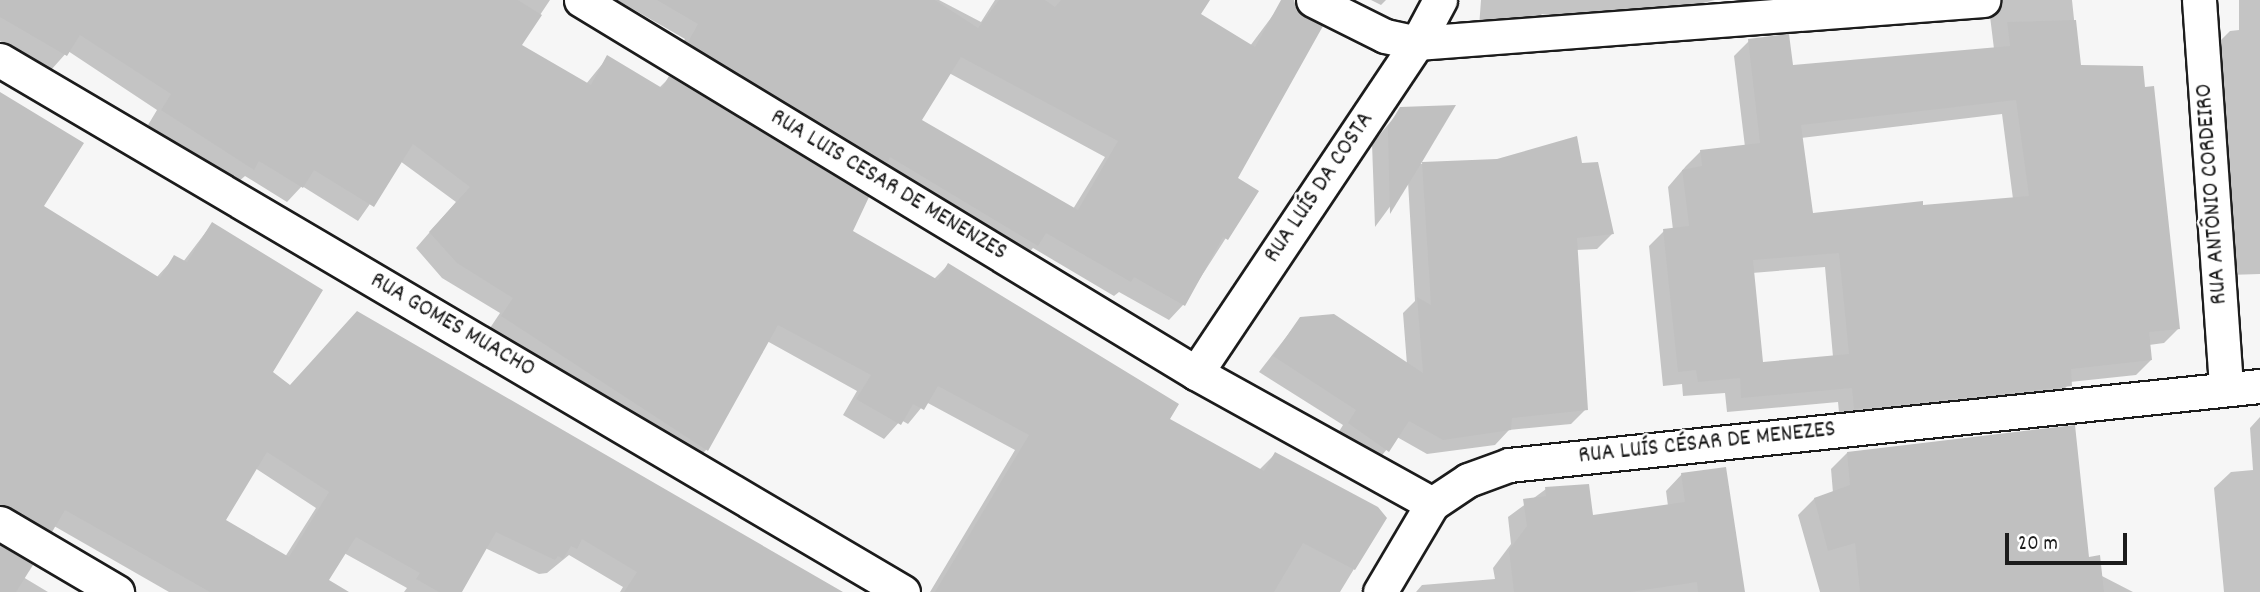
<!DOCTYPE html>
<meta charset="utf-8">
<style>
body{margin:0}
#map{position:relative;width:2260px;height:592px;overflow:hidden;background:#f6f6f6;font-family:Dekko,sans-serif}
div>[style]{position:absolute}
.shadow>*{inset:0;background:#0003}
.building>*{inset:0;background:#c0c0c0}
.roads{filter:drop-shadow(2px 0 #1c1c1c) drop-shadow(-2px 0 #1c1c1c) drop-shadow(0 2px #1c1c1c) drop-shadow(0 -2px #1c1c1c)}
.street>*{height:33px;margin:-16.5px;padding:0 16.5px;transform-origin:16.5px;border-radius:16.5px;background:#fff}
span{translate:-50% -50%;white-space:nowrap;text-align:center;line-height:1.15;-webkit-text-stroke:5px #fff;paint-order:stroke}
.street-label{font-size:24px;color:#1c1c1c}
.scale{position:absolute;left:2005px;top:533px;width:122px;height:32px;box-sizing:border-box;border:4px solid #1c1c1c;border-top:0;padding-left:9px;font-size:21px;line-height:24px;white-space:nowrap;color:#1c1c1c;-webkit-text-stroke:5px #fff;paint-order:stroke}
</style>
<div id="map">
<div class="shadow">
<i style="clip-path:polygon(0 0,550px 0,520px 45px,586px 84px,608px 57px,659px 88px,669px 78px,850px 232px,934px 279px,948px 265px,1168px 420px,1259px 470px,1275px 454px,1385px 518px,1340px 592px,930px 592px,1015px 450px,926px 402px,908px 424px,901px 420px,884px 439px,843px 415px,857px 391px,767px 341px,706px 450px,691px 465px,488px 331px,500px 313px,442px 278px,416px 248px,456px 202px,400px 161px,358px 221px,302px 186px,287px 202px,245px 176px,237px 183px,148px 125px,157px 110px,68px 51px,51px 70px,0 41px)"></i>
<i style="clip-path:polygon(evenodd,596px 0,939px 0,981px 22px,995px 0,1208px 0,1199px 14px,1250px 46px,1276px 11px,1236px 179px,1256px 191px,1183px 305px,1169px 320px,1119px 292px,1114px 296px,1033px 248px,1022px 260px,674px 58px,685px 39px,617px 0,609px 8px,596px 0,949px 73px,1105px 157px,1073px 209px,920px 120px,949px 73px)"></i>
<i style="clip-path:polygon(1371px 0,1386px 0,1381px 5px)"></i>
<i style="clip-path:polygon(1481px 0,1715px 0,1637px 20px,1600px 12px,1589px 24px,1542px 14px,1528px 28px,1479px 27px)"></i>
<i style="clip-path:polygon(evenodd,1988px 0,2072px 0,2079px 67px,2179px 328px,2164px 343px,2149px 345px,2151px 360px,2136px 375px,2070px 382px,2055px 401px,1840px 423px,1838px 402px,1727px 412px,1725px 393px,1683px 396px,1682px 384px,1663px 386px,1649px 246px,1664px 231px,1673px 230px,1668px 187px,1686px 166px,1701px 151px,1745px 147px,1734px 56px,1749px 41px,1791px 67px,1994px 49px,1988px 0,2002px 114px,2013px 199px,1811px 215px,1801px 138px,2002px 114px,1988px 0,1825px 267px,1833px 357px,1761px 364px,1752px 273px,1825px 267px)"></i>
<i style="clip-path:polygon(2239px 0,2260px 0,2260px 274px,2229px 275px,2214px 47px,2230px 31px,2239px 30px)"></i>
<i style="clip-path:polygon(evenodd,0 100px,42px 207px,156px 278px,175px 257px,183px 262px,212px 224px,270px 372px,290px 387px,826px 592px,620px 592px,623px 587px,569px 555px,547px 573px,539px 574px,485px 548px,460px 592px,404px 592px,407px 588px,344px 553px,320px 592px,169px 592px,54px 526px,36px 545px,0 524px,0 100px,255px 468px,316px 508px,285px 557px,224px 521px,255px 468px)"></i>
<i style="clip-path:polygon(1401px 109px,1418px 164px,1498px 160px,1581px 165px,1612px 234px,1597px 249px,1576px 250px,1586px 409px,1571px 424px,1509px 430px,1495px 445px,1427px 454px,1397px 437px,1373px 466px,1335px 438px,1343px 425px,1259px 372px,1301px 318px,1407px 365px,1403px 313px,1415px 301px,1408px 182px,1375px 227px,1372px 144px)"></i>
<i style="clip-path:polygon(2260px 417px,2260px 592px,2224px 592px,2214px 488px,2231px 472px,2253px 470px,2250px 428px)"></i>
<i style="clip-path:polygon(1847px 453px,2088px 559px,2100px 575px,2133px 592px,1820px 592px,1798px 515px,1814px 499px,1833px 493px,1831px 469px)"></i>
<i style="clip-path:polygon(1682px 474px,1743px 592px,1416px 592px,1422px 585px,1495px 579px,1493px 568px,1511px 544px,1508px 517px,1546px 489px,1592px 517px,1668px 506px,1666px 491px)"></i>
<i style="clip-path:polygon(0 547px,23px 577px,48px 592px,0 592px)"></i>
</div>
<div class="building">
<i style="clip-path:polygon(0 0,518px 0,542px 15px,522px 45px,591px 85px,607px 55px,662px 88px,669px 76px,869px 197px,853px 231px,938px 280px,948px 263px,1179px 404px,1170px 419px,1264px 471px,1275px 452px,1378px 507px,1387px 518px,1355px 570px,1303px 543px,1274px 592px,935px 592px,1029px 435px,938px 386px,924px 410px,913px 404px,901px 425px,856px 399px,871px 375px,778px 325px,708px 451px,501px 316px,513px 298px,457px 263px,429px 232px,470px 187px,413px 144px,374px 207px,314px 170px,303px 188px,259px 161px,254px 170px,161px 110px,171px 94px,80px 35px,67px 56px,0 17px)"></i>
<i style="clip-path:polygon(evenodd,657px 0,935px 0,978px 28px,999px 0,1045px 0,1055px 7px,1061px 0,1210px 0,1201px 14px,1255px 47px,1281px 0,1294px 0,1297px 11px,1323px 26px,1238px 178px,1259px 191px,1228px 240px,1223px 237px,1185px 306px,1134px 277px,1131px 282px,1046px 233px,1038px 246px,890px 157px,887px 163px,688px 42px,698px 24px,657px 0,961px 57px,1118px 141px,1078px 210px,922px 120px,961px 57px)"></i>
<i style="clip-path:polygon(evenodd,2076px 20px,2081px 65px,2143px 66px,2145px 87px,2154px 86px,2180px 329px,2149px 332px,2152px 360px,2071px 369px,2072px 386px,1854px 409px,1852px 388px,1741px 398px,1740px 378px,1698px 382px,1696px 370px,1678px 372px,1663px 229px,1689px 226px,1682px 170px,1702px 166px,1700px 150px,1760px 143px,1748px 39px,1789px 34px,1793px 65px,2010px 46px,2007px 22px,2076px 20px,2016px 100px,2029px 196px,1923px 205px,1923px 201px,1813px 213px,1801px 125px,2016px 100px,2076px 20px,1839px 253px,1849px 354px,1763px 362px,1753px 260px,1839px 253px)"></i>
<i style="clip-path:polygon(evenodd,0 92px,84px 143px,44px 206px,160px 278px,174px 255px,187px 262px,212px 222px,323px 290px,273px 372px,290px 385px,357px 311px,843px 592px,624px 592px,637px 572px,582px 539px,577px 549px,571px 546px,563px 559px,558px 556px,555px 560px,496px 532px,462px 592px,439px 592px,416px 579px,420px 573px,356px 537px,329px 580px,349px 592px,210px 592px,65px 510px,52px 532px,0 504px,0 92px,267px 452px,329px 492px,289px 557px,226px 520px,267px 452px)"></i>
<i style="clip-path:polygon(1456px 105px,1422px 162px,1390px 214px,1388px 127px,1400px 107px)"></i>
<i style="clip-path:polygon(1577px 136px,1582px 163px,1598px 162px,1614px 234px,1577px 238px,1588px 410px,1512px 418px,1511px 430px,1443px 440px,1409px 421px,1389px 452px,1348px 423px,1356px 410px,1273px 356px,1300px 317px,1334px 314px,1423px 373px,1417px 297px,1431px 305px,1422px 162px,1497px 159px)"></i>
<i style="clip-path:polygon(2075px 425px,2089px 557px,2100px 555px,2104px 592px,1860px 592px,1855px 543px,1828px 551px,1814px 498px,1850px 485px,1847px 452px)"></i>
<i style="clip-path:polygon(1726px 467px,1745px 592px,1698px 592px,1697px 582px,1630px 592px,1514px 592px,1509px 550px,1527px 526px,1523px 499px,1546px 496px,1545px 487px,1589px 484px,1593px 515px,1685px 502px,1681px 473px)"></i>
<i style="clip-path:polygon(0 545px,33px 565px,16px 592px,0 592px)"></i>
</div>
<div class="roads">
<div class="street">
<i style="left:581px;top:0;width:719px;rotate:31.24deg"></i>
<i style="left:1196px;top:373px;width:270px;rotate:29deg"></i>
<i style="left:1432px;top:504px;width:43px;rotate:-33.7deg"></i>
<i style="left:1468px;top:480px;width:44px;rotate:-20.1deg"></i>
<i style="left:1509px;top:465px;width:755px;rotate:-6.01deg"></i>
<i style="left:1313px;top:0;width:80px;rotate:26.6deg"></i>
<i style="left:1385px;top:36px;width:33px;rotate:12deg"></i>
<i style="left:1417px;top:43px;width:568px;rotate:-4.34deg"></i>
<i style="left:2199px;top:0;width:390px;rotate:86deg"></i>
<i style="left:0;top:60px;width:1048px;rotate:30.5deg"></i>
<i style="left:1196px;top:373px;width:397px;rotate:-56.2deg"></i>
<i style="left:1417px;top:43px;width:49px;rotate:-61.9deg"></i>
<i style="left:0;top:523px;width:136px;rotate:30.5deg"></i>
<i style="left:1380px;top:592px;width:102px;rotate:-59.4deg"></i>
</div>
</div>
<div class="street-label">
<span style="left:888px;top:186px;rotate:31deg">RUA LUIS CESAR DE MENENZES</span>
<span style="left:1320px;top:188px;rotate:-56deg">RUA LUÍS DA COSTA</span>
<span style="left:2213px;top:194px;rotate:-94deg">RUA ANTÔNIO CORDEIRO</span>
<span style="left:452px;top:326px;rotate:30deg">RUA GOMES MUACHO</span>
<span style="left:1707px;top:444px;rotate:-6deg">RUA LUÍS CÉSAR DE MENEZES</span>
</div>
<div class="scale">20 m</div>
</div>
